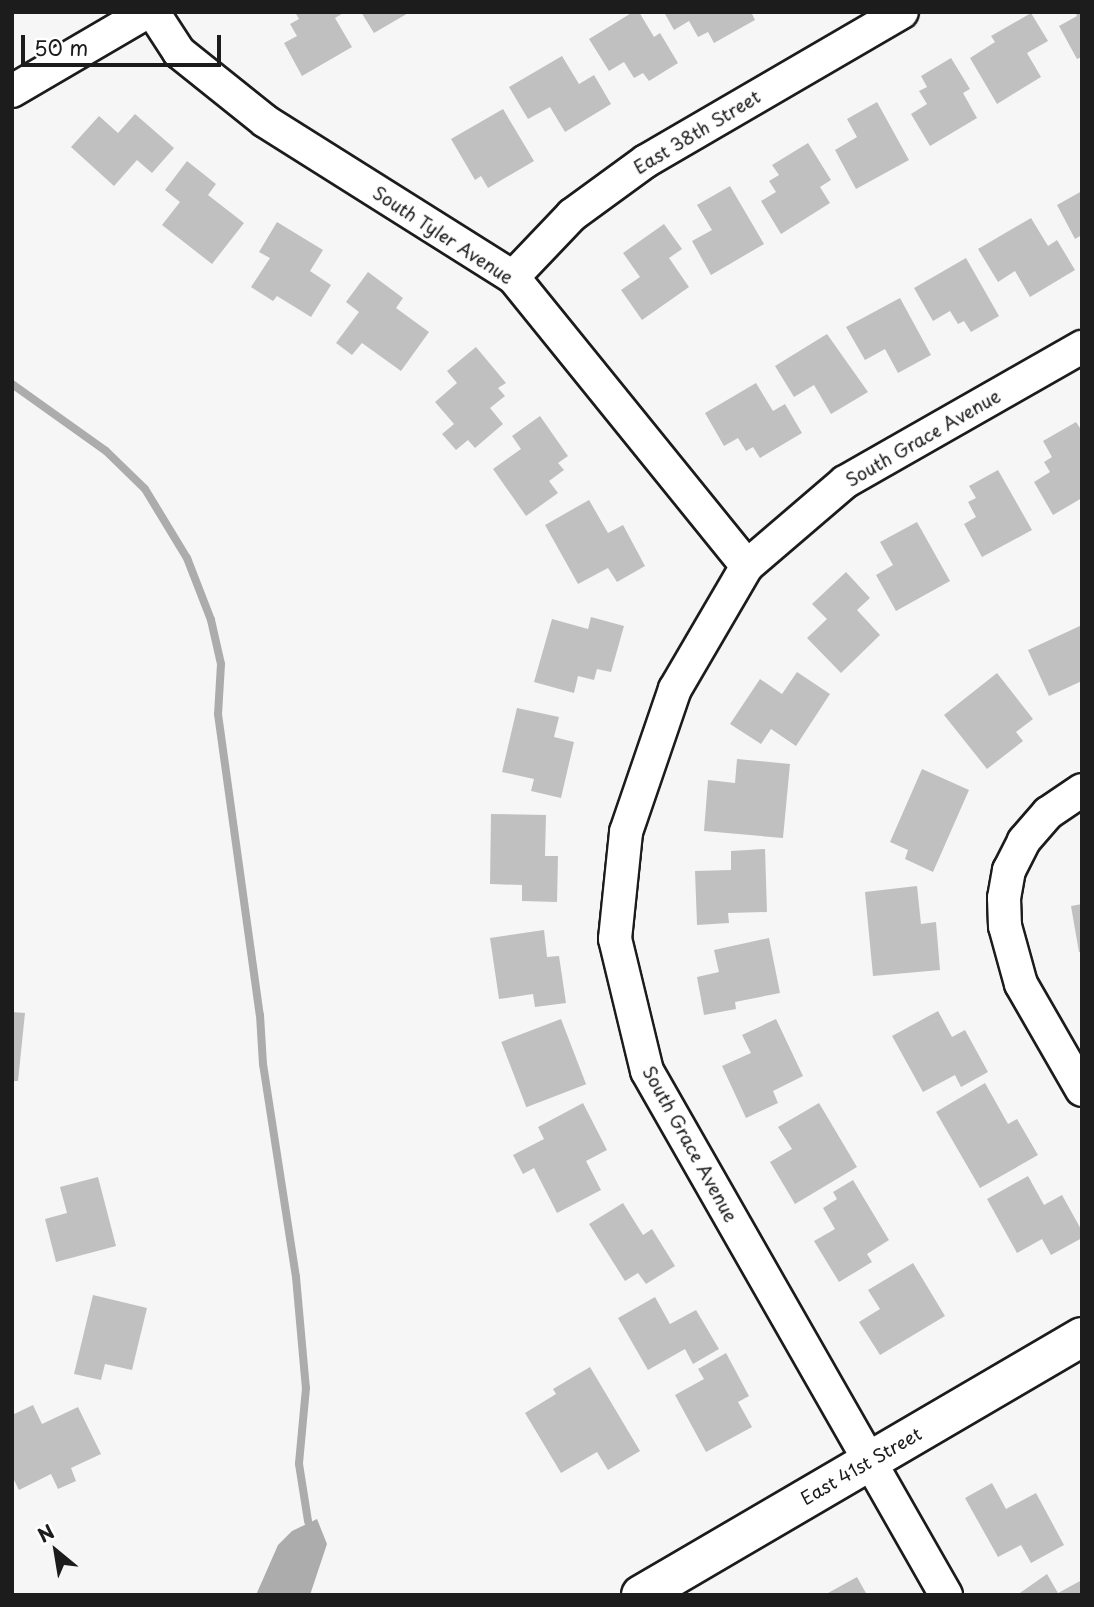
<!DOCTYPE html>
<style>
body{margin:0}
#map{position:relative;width:1094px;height:1607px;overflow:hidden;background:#f6f6f6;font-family:"Playpen Sans",sans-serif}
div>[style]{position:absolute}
.water>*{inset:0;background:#acacac}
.stream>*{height:8px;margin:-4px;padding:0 4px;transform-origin:4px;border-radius:4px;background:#acacac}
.building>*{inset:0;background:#c0c0c0;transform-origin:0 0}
.roads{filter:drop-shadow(2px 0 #1c1c1c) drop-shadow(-2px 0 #1c1c1c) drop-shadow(0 2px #1c1c1c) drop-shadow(0 -2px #1c1c1c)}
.street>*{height:32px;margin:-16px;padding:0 16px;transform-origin:16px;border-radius:16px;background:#fff}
.secondary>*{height:38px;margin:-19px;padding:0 19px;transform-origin:19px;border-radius:19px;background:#fff}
span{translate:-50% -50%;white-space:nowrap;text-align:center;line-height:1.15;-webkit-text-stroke:5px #fff;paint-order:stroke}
.street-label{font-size:18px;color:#1c1c1c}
.frame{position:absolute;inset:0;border:14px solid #1c1c1c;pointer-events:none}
.north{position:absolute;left:21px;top:1516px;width:70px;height:70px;-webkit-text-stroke:5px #fff;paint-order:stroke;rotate:330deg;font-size:19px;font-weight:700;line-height:28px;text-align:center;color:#1c1c1c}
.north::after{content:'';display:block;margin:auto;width:24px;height:32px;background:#1c1c1c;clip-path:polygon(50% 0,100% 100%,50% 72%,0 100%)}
.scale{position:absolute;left:21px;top:35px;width:200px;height:32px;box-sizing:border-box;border:4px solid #1c1c1c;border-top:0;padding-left:9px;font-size:21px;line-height:24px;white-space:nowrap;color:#1c1c1c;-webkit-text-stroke:5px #fff;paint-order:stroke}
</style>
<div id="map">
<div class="water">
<i style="clip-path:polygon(317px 1519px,327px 1544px,310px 1595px,256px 1595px,278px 1545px,292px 1531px)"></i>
</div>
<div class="stream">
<i style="left:12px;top:384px;width:115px;rotate:35.5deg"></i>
<i style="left:106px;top:451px;width:54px;rotate:44.3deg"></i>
<i style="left:145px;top:489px;width:81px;rotate:58.7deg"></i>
<i style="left:187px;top:558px;width:66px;rotate:68.8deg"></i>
<i style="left:211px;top:620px;width:45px;rotate:77.2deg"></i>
<i style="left:221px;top:664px;width:50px;rotate:93.4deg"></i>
<i style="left:218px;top:714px;width:304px;rotate:82.1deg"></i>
<i style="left:260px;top:1015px;width:49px;rotate:86.5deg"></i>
<i style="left:263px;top:1064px;width:216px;rotate:81.2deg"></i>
<i style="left:296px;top:1277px;width:111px;rotate:84.9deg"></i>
<i style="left:306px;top:1388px;width:76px;rotate:95.3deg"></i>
<i style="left:299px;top:1464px;width:58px;rotate:81deg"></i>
</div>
<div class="building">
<i style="clip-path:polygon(295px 12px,345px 12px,335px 18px,352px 47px,302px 76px,284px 43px,297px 36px,290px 24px,299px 19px)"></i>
<i style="clip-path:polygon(361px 12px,410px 12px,374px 33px)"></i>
<i style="clip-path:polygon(633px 12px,639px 12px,654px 37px,660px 33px,678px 63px,649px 81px,643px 73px,634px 78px,624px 62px,609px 71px,589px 39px)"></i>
<i style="clip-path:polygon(664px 12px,751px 12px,755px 20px,714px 43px,708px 32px,698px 37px,689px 21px,674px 30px)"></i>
<i style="clip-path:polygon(1075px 12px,1082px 12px,1082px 57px,1077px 59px,1059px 26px,1077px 16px)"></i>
<i style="clip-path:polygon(1031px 13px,1048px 41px,1027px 53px,1041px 77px,997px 104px,970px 58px,995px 42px,991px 36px)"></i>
<i style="clip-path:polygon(562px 56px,579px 84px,594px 75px,611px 104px,565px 132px,550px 107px,528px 119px,509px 87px)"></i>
<i style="clip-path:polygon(951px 58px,970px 89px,963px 93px,977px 118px,930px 146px,911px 114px,927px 104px,919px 91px,927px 87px,921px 76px)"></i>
<i style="clip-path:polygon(877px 102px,909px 160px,856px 189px,835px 150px,857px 137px,847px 119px)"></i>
<i style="clip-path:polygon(503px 109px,534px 161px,488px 188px,481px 176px,475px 180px,451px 139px)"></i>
<i style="clip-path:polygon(135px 114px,174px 148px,152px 173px,137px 160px,114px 186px,71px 147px,99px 116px,118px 133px)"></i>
<i style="clip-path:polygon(808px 143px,831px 180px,820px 187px,830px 203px,781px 234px,761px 201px,776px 192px,769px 181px,779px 175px,772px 165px)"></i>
<i style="clip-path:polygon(187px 161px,216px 184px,208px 195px,244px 223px,212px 264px,162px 225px,180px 202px,165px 190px)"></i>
<i style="clip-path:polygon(730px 186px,764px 244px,711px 275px,692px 241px,712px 230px,697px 205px)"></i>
<i style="clip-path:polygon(1082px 191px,1082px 235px,1075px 239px,1057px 205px)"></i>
<i style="clip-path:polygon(1031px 218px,1048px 246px,1057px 240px,1075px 270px,1030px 297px,1015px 271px,998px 282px,978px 249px)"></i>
<i style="clip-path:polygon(277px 222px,323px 250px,310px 271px,331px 285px,311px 317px,277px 296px,273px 301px,251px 287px,270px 258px,259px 252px)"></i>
<i style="clip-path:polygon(664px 224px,682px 249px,669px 258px,689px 287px,642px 320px,621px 290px,640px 277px,623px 253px)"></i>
<i style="clip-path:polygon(966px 258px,999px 316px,971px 332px,964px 321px,958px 324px,950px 311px,933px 321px,914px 288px)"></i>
<i style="clip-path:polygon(368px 272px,403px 298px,396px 308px,429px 332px,401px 371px,362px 343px,352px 355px,336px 343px,359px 312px,346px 302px)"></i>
<i style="clip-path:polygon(900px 298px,931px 355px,898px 373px,885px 349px,865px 360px,846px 327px)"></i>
<i style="clip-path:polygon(827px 334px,868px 392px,831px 414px,814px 385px,794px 397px,775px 366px)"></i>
<i style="clip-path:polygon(476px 347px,506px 383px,498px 388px,505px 396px,490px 408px,503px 424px,475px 448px,468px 440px,456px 450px,442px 434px,454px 424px,435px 402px,457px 383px,447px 371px)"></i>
<i style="clip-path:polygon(756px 383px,773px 411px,785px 404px,802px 433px,760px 458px,753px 447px,746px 451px,738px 438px,724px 446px,705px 413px)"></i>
<i style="clip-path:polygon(540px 416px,568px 456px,558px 463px,564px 470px,549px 481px,558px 493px,526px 516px,493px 469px,521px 449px,512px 436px)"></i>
<i style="clip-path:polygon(1076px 422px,1082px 431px,1082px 498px,1053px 515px,1034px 482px,1050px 472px,1044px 462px,1052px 457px,1043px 441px)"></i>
<i style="clip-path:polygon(998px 470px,1032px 530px,982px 557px,964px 524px,976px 517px,968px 502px,976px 498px,969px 486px)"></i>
<i style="clip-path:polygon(589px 500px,608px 533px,623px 525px,645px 566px,617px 582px,608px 568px,578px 584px,545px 525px)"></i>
<i style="clip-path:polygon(917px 522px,950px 581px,896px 611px,876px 575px,893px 565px,880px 542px)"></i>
<i style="clip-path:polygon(846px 572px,870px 598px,857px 610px,880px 635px,841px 673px,807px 638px,827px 619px,812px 604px)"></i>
<i style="clip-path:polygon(591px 617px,624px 626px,611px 672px,597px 669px,594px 680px,578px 676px,574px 693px,534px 682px,552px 619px,588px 629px)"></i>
<i style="clip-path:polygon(1082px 625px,1082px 681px,1049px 696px,1028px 650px)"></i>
<i style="clip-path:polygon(797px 672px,830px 694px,796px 746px,771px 729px,761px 744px,730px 724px,760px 679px,782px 694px)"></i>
<i style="clip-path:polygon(997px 673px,1033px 719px,1016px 732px,1023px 741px,987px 769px,944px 715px)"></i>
<i style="clip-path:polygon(517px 708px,559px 717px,554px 737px,574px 742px,561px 798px,531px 791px,534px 779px,502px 772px)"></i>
<i style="clip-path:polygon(737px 759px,790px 764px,783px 838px,704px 831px,708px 780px,735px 783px)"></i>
<i style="clip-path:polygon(922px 769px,969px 790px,933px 872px,905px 859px,908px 850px,890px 842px)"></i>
<i style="clip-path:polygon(491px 814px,546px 815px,545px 856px,558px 856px,557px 902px,522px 901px,522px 885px,490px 884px)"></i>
<i style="clip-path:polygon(765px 849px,767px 912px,728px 913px,729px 923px,697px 925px,695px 871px,731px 870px,731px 851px)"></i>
<i style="clip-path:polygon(917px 886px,921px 924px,936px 922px,940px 970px,873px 976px,865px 892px)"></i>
<i style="clip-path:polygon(1082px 904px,1082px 952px,1079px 952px,1071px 906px)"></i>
<i style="clip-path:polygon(544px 930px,547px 957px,559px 956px,566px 1003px,535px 1007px,533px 994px,499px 999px,490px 938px)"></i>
<i style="clip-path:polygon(769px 938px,780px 993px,735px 1002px,736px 1009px,704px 1015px,697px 977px,719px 972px,714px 950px)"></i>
<i style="clip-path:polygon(938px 1011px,952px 1037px,965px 1030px,988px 1072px,961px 1087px,955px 1075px,923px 1092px,892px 1036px)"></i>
<i style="clip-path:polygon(12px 1012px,25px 1013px,18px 1081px,12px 1081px)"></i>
<i style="left:561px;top:1019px;width:70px;height:64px;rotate:69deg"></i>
<i style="clip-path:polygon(776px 1019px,803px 1076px,773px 1091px,778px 1103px,746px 1118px,722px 1066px,751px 1053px,742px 1035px)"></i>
<i style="clip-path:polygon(985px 1083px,1008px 1124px,1017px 1119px,1038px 1155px,980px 1188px,936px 1112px)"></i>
<i style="clip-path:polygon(583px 1103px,607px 1150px,586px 1161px,601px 1190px,557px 1213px,534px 1168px,523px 1174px,513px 1155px,544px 1139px,538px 1127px)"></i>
<i style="clip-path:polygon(819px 1103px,857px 1167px,795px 1204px,770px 1162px,792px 1149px,778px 1127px)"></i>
<i style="clip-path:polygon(1028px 1176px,1044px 1205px,1062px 1195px,1082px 1231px,1082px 1238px,1051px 1255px,1042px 1239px,1017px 1253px,987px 1199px)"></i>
<i style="clip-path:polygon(98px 1177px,116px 1246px,56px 1262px,45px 1219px,67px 1213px,60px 1187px)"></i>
<i style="clip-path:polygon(853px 1180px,889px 1240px,867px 1254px,872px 1262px,839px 1282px,814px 1241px,835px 1229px,823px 1208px,837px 1199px,833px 1192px)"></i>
<i style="clip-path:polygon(623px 1203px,643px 1235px,652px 1229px,675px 1266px,646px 1284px,638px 1273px,625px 1281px,589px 1224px)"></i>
<i style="clip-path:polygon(913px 1263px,945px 1316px,880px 1355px,859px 1322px,880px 1309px,868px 1290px)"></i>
<i style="clip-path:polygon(93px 1295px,147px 1308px,132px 1370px,105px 1364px,101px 1380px,74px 1374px)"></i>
<i style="clip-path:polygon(655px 1297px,670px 1324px,696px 1310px,719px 1349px,693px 1364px,685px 1349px,648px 1370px,618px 1318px)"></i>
<i style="clip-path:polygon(726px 1353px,749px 1396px,738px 1402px,752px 1427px,706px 1452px,675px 1395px,704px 1379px,698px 1369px)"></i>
<i style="clip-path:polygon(590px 1367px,640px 1451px,608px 1470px,597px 1452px,561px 1473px,525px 1413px,556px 1394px,553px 1389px)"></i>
<i style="clip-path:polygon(33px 1405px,42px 1424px,78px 1407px,101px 1454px,71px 1468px,76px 1481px,58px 1489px,51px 1474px,19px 1490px,12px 1476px,12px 1415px)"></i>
<i style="clip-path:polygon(992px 1483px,1006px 1509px,1036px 1493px,1064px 1545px,1031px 1563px,1021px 1545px,998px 1557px,965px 1498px)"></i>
<i style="clip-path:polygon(1047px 1574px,1058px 1593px,1082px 1580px,1082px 1595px,1017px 1595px)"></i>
<i style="clip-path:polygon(857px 1577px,867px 1595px,829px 1595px,828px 1593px)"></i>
</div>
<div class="roads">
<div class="street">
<i style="left:153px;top:12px;width:48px;rotate:57deg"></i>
<i style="left:179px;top:52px;width:110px;rotate:38.7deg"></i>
<i style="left:265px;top:121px;width:293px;rotate:32.2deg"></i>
<i style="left:513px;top:277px;width:372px;rotate:51deg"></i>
<i style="left:12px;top:91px;width:156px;rotate:-30.3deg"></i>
<i style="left:513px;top:277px;width:86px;rotate:-46.4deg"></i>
<i style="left:572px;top:215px;width:92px;rotate:-36.1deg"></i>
<i style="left:646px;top:161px;width:296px;rotate:-30.2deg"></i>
<i style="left:1082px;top:790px;width:41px;rotate:145.9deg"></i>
<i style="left:1048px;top:813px;width:37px;rotate:131deg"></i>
<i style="left:1024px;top:841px;width:33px;rotate:117deg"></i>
<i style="left:1009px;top:870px;width:28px;rotate:100deg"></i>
<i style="left:1004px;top:898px;width:28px;rotate:88deg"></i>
<i style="left:1005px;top:926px;width:60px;rotate:74.6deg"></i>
<i style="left:1021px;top:984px;width:122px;rotate:60.1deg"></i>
<i style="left:946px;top:1595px;width:603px;rotate:-119.71deg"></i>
<i style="left:647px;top:1071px;width:136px;rotate:-103.6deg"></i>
<i style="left:615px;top:939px;width:108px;rotate:-84.1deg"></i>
<i style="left:626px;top:832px;width:151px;rotate:-71.1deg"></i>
<i style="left:675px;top:689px;width:143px;rotate:-59.7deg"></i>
<i style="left:747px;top:566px;width:129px;rotate:-40.6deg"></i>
<i style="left:845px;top:482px;width:273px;rotate:-29.7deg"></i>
</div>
<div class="secondary">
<i style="left:641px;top:1595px;width:511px;rotate:-30.33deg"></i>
</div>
</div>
<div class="street-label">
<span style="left:697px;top:132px;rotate:-31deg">East 38th Street</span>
<span style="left:443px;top:235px;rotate:33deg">South Tyler Avenue</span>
<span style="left:923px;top:438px;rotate:-30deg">South Grace Avenue</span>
<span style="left:690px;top:1144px;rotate:61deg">South Grace Avenue</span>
<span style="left:861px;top:1466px;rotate:-30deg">East 41st Street</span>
</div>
<div class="frame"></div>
<div class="north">N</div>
<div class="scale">50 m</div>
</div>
